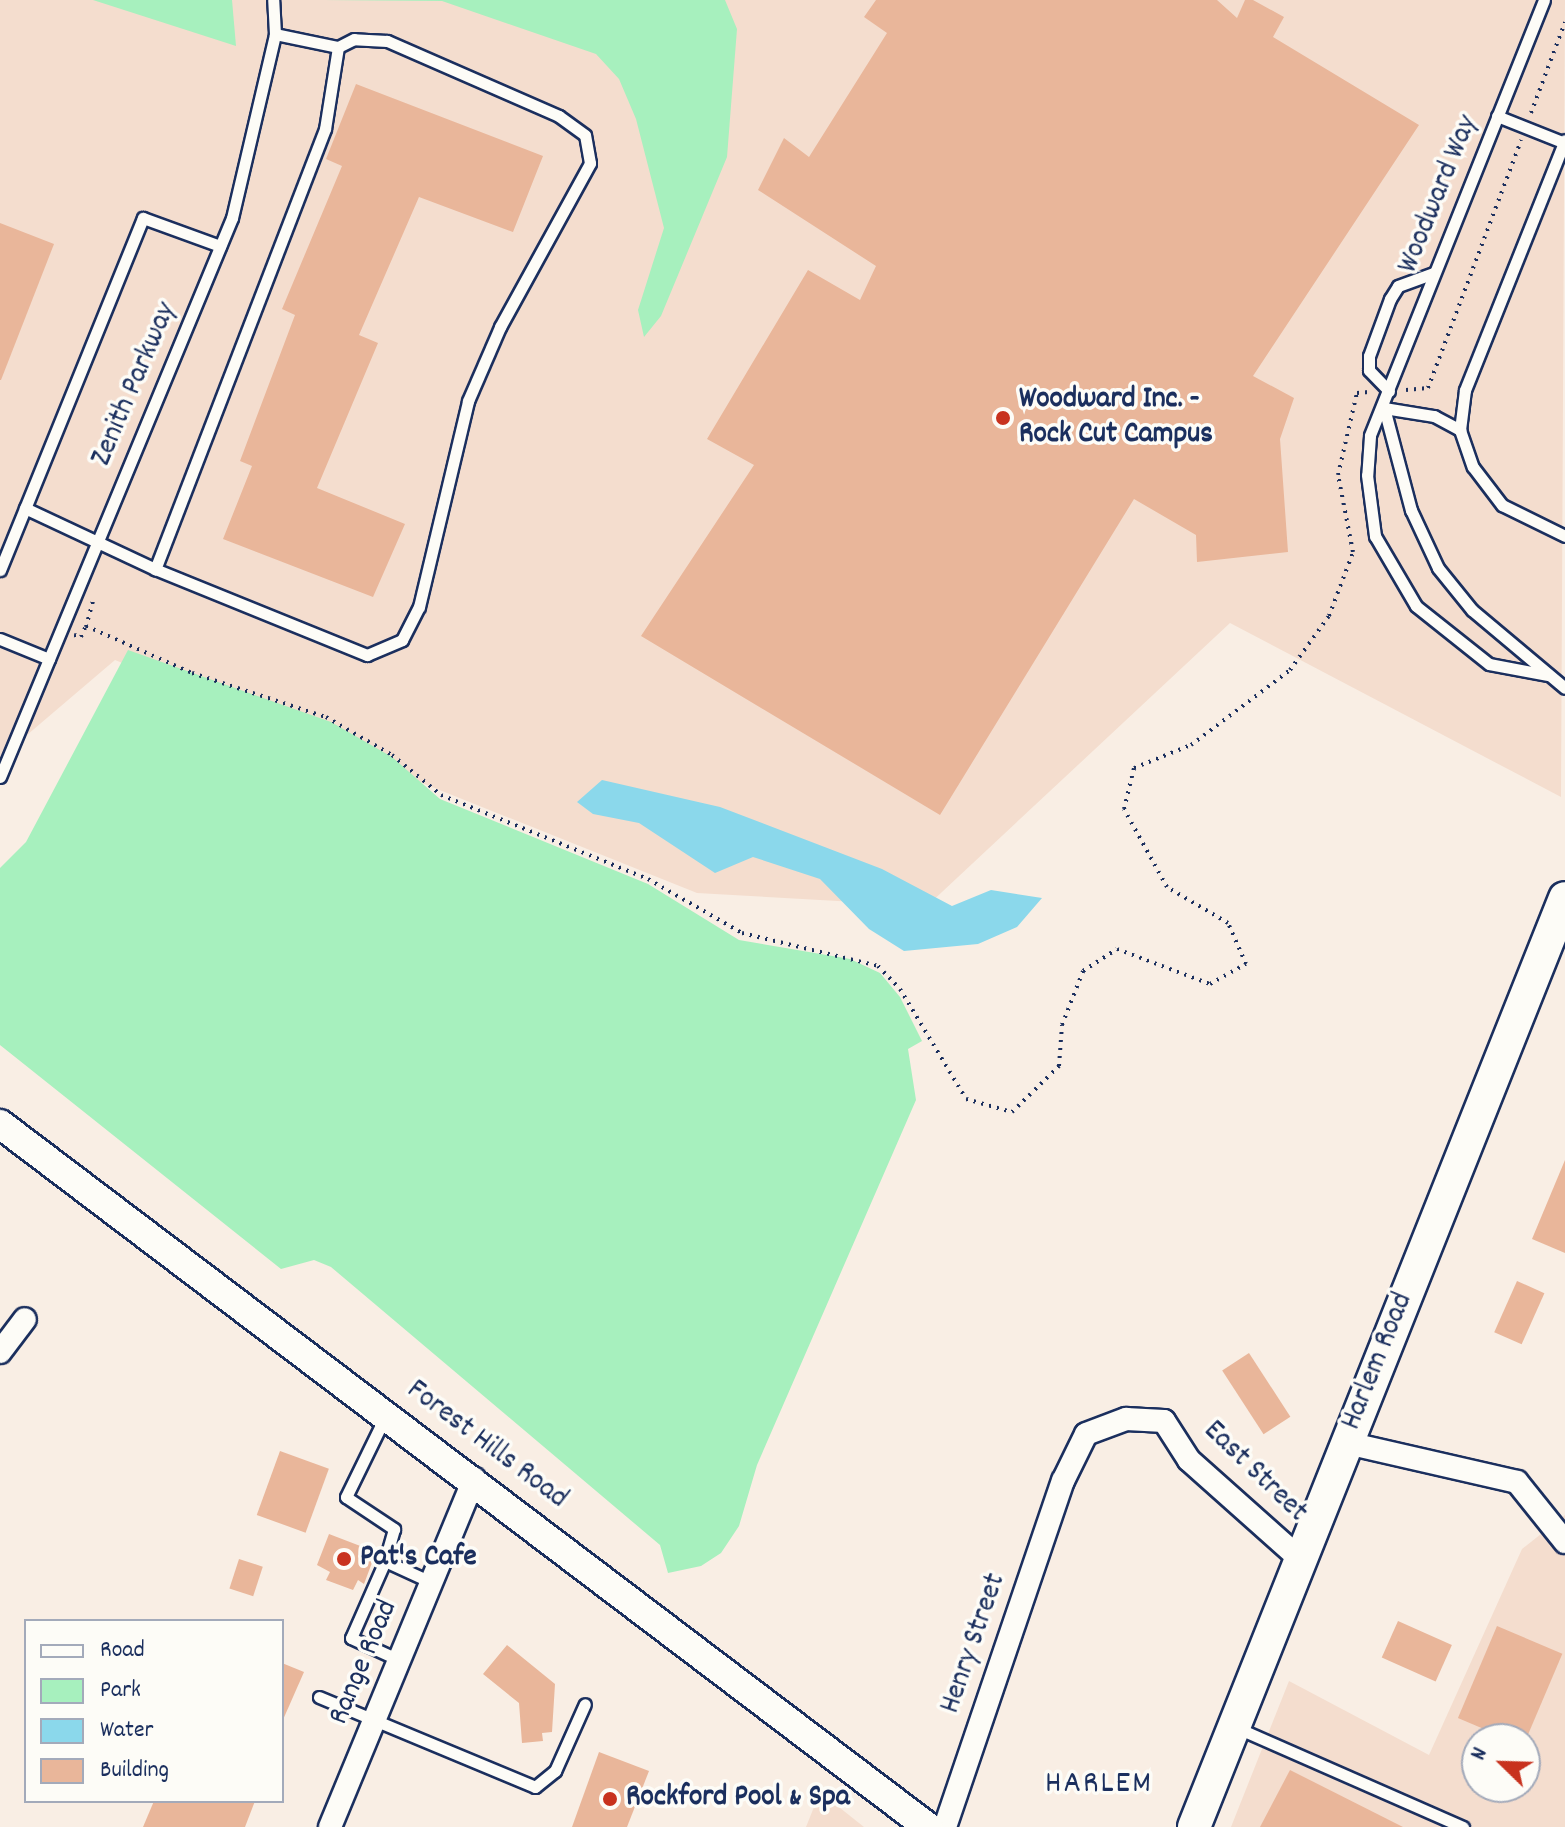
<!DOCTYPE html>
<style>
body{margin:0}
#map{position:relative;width:1565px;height:1827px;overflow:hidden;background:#f9eee4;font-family:Dekko,sans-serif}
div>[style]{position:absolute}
.built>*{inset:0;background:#f4ddce}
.green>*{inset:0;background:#a7f0be}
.water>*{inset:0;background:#8bd8eb}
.building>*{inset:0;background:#e9b69a;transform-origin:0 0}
.path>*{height:4px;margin-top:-2px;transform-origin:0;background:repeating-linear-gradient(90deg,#1b2f5e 0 2px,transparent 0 8px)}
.roads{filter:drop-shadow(2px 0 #1b2f5e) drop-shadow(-2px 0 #1b2f5e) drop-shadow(0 2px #1b2f5e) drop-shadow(0 -2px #1b2f5e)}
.service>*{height:11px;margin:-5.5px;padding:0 5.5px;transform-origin:5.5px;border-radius:5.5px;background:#fdfcf7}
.minor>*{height:22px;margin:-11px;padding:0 11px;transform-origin:11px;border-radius:11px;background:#fdfcf7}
.tertiary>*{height:28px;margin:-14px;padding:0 14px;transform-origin:14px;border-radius:14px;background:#fdfcf7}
.secondary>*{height:32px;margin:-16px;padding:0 16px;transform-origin:16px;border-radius:16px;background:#fdfcf7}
.dots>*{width:22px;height:22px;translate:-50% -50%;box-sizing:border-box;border:4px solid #fdfcf7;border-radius:50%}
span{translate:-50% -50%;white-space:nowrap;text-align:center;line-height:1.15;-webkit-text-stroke:7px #fdfcf7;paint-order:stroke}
.street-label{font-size:30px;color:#1b2f5e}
.poi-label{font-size:30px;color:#1b2f5e;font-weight:700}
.left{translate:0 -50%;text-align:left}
.neighbourhood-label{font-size:32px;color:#1b2f5e;letter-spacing:2px}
.legend{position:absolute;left:24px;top:1619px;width:260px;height:184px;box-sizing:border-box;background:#fdfcf7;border:2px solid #a3aaba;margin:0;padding:10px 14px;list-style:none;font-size:24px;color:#1b2f5e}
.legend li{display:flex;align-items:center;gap:16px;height:40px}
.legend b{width:40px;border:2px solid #a3aaba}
.north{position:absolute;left:1461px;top:1723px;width:80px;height:80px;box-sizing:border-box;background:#fdfcf7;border:2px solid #a3aaba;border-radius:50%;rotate:293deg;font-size:22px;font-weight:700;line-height:32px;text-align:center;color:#1b2f5e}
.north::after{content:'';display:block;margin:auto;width:28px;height:36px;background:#c8321e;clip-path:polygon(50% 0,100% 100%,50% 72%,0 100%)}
</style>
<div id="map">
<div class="built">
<i style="clip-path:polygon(0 0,1565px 0,1561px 797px,1230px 623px,927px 906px,697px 893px,115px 660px,0 758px)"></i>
<i style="clip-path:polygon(evenodd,1565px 1515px,1565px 1827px,1231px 1827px,1289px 1681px,1429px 1755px,1522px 1549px,1565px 1515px,1477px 1739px,1525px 1739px,1525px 1787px,1477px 1787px,1477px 1739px)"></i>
<i style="clip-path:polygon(820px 1792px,864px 1827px,806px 1827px)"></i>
</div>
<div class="green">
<i style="clip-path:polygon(93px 0,232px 0,236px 46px)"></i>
<i style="clip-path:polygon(323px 0,725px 0,737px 29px,727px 157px,661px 316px,644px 337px,638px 310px,664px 228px,636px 119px,619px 79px,596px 54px,442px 1px)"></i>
<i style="clip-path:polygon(128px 650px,331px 722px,392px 757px,440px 799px,648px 884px,739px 940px,850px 959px,880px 973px,900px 997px,922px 1041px,908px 1049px,916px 1100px,757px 1465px,739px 1526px,721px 1553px,701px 1566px,668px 1573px,660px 1545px,331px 1267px,314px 1260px,281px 1269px,0 1045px,0 868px,26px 842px)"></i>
</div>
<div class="water">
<i style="clip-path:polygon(602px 780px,720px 807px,882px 869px,952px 906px,991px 890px,1042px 898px,1017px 927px,978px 944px,904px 951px,869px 929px,820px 879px,753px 857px,715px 873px,639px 823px,593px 814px,577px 802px)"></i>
</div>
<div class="building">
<i style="clip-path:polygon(876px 0,1217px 0,1237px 18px,1245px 0,1253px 0,1284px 17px,1273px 37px,1419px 125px,1253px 376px,1294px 398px,1280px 439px,1288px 552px,1197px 562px,1196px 535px,1134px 499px,940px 815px,641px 636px,754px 465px,707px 439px,808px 270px,860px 300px,876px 266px,758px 190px,784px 138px,809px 157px,887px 33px,864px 17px)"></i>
<i style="clip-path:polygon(356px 84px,543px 156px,513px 232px,419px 197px,359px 335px,378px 343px,317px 488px,405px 524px,373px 597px,223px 539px,252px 466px,240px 461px,295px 315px,282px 309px,342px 166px,326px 159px)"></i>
<i style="clip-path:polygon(0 223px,54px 244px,1px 380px,0 380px)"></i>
<i style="clip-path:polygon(1565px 1160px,1565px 1253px,1532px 1239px)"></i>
<i style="left:1517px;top:1281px;width:30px;height:56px;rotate:24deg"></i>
<i style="left:1249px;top:1353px;width:76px;height:32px;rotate:57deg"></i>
<i style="left:280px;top:1451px;width:52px;height:68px;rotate:20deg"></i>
<i style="clip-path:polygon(329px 1534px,376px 1552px,364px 1584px,358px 1580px,353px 1590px,326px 1580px,330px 1572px,317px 1565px)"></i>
<i style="left:239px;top:1559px;width:25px;height:31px;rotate:18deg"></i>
<i style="left:1398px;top:1621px;width:59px;height:40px;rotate:24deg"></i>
<i style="left:1497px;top:1626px;width:71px;height:100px;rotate:23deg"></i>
<i style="clip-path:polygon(507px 1645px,555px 1684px,552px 1732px,542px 1733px,543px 1741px,522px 1743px,519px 1703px,483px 1674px)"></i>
<i style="clip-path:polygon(282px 1663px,304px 1672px,282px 1722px)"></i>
<i style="clip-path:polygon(599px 1752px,649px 1771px,627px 1827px,572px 1827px)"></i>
<i style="clip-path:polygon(1290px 1770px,1403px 1827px,1260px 1827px)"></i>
<i style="clip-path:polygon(154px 1801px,255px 1801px,245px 1827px,143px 1827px)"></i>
</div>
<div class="path">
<i style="left:1531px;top:113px;width:97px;rotate:-69.5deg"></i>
<i style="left:1406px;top:390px;width:22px;rotate:-5deg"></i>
<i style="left:1428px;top:388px;width:265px;rotate:-69.4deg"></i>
<i style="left:86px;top:627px;width:30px;rotate:-75deg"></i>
<i style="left:74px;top:635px;width:7px;rotate:16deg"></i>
<i style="left:81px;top:637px;width:12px;rotate:-66deg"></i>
<i style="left:86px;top:626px;width:116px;rotate:23.9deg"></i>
<i style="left:192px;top:673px;width:141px;rotate:18.2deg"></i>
<i style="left:326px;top:717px;width:76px;rotate:29.9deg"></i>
<i style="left:392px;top:755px;width:63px;rotate:39.2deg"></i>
<i style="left:441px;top:795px;width:223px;rotate:22.1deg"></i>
<i style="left:648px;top:879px;width:108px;rotate:29.9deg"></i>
<i style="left:742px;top:933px;width:140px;rotate:13.6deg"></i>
<i style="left:878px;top:966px;width:32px;rotate:46deg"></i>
<i style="left:900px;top:989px;width:128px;rotate:59deg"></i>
<i style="left:966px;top:1099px;width:48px;rotate:15.8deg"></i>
<i style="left:1012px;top:1112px;width:66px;rotate:-44.4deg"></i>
<i style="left:1059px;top:1066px;width:41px;rotate:-85.8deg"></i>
<i style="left:1062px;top:1025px;width:58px;rotate:-68.7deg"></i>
<i style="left:1083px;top:971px;width:40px;rotate:-32.9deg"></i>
<i style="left:1117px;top:949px;width:99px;rotate:20.6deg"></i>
<i style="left:1210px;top:984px;width:41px;rotate:-29.1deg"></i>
<i style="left:1246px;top:964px;width:45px;rotate:-113.7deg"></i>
<i style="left:1228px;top:923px;width:71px;rotate:-149.5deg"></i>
<i style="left:1167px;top:887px;width:89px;rotate:-118.9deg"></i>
<i style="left:1124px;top:809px;width:42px;rotate:-76.3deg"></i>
<i style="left:1134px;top:768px;width:61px;rotate:-22deg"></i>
<i style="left:1191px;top:745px;width:124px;rotate:-37.1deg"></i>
<i style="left:1290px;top:670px;width:67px;rotate:-54.2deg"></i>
<i style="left:1329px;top:616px;width:68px;rotate:-69.4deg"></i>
<i style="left:1353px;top:552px;width:78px;rotate:-101deg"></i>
<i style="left:1338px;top:475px;width:84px;rotate:-77deg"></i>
<i style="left:1357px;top:393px;width:12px;rotate:-5deg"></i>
</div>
<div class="roads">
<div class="service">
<i style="left:1544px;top:0;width:469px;rotate:111.8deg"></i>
<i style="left:1370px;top:436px;width:39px;rotate:94deg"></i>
<i style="left:1367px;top:475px;width:62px;rotate:82.5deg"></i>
<i style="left:1375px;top:536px;width:81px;rotate:59.6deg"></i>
<i style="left:1416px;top:606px;width:93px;rotate:38.5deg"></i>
<i style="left:1489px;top:664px;width:60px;rotate:10.6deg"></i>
<i style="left:275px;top:34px;width:64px;rotate:11.7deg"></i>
<i style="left:1497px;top:116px;width:73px;rotate:21.7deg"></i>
<i style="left:1389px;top:391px;width:29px;rotate:-134deg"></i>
<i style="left:1369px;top:370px;width:14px;rotate:-90deg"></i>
<i style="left:1369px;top:356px;width:61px;rotate:-69.8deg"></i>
<i style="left:1390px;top:299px;width:15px;rotate:-58deg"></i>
<i style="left:1398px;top:286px;width:38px;rotate:-20deg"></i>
<i style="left:1384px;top:408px;width:106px;rotate:75.2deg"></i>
<i style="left:1411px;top:510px;width:64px;rotate:65deg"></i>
<i style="left:1438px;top:568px;width:54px;rotate:51deg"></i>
<i style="left:1472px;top:610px;width:121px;rotate:40deg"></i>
<i style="left:1384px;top:408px;width:51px;rotate:9.1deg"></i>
<i style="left:1434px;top:416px;width:30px;rotate:28deg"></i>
<i style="left:1460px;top:430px;width:39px;rotate:71deg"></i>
<i style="left:1473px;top:467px;width:48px;rotate:52.7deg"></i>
<i style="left:1502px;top:505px;width:70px;rotate:26.2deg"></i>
<i style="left:1460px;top:430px;width:40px;rotate:-82.9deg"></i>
<i style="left:1465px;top:390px;width:269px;rotate:-68.2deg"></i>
<i style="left:25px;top:508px;width:144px;rotate:25.1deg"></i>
<i style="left:155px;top:569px;width:229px;rotate:22.1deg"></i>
<i style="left:367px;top:655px;width:38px;rotate:-23deg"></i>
<i style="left:402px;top:640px;width:37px;rotate:-63deg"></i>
<i style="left:419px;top:607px;width:212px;rotate:-76.6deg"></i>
<i style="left:468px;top:401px;width:81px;rotate:-66.6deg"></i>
<i style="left:500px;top:327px;width:187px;rotate:-61.2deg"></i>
<i style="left:590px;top:163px;width:28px;rotate:-100deg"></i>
<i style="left:585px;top:135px;width:32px;rotate:-144deg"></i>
<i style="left:559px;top:116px;width:188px;rotate:-156.4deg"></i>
<i style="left:387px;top:41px;width:33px;rotate:-177deg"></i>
<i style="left:354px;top:39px;width:18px;rotate:153deg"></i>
<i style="left:338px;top:47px;width:83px;rotate:99deg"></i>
<i style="left:325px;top:129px;width:472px;rotate:111.1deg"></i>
<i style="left:0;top:570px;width:380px;rotate:-67.9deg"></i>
<i style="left:143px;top:218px;width:82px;rotate:20deg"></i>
<i style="left:0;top:639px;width:53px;rotate:22.2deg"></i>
<i style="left:0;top:777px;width:605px;rotate:-67.46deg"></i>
<i style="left:232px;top:218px;width:189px;rotate:-76.8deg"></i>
<i style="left:275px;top:34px;width:34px;rotate:-93deg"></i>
<i style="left:385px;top:1417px;width:89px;rotate:116deg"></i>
<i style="left:346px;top:1497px;width:58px;rotate:33.7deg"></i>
<i style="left:394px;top:1529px;width:33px;rotate:106deg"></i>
<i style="left:385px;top:1561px;width:51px;rotate:24.5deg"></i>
<i style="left:385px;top:1561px;width:84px;rotate:113.8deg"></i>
<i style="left:351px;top:1638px;width:53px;rotate:24.6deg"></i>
<i style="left:319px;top:1697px;width:234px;rotate:22.6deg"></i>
<i style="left:535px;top:1787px;width:26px;rotate:-39deg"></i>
<i style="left:555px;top:1771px;width:73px;rotate:-65.9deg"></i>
<i style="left:1235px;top:1727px;width:249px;rotate:23.7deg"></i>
</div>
<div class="minor">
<i style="left:0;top:1352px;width:41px;rotate:-52.9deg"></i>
<i style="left:1347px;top:1443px;width:174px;rotate:12.9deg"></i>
<i style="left:1517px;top:1482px;width:77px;rotate:51.3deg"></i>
<i style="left:330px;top:1827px;width:377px;rotate:-67.5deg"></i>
<i style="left:945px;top:1827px;width:366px;rotate:-71.2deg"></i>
<i style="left:1063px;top:1481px;width:52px;rotate:-63.9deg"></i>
<i style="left:1086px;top:1434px;width:43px;rotate:-20.6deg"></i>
<i style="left:1126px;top:1419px;width:38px;rotate:3deg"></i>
<i style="left:1164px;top:1421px;width:46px;rotate:57.3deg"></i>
<i style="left:1189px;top:1460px;width:147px;rotate:41.7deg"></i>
</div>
<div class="tertiary">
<i style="left:0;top:1124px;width:1164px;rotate:37.15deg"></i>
</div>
<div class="secondary">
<i style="left:1194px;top:1827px;width:1000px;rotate:-68.23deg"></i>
</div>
</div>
<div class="dots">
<i style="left:1003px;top:418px;background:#c8321e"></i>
<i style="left:344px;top:1559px;background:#c8321e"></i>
<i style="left:610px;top:1799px;background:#c8321e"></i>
</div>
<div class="street-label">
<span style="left:1440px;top:195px;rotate:-68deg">Woodward Way</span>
<span style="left:136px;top:385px;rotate:-67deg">Zenith Parkway</span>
<span style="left:1379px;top:1362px;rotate:-68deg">Harlem Road</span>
<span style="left:486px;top:1446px;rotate:37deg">Forest Hills Road</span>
<span style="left:1254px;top:1473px;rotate:44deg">East Street</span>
<span style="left:975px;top:1644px;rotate:-71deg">Henry Street</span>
<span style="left:365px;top:1663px;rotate:-67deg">Range Road</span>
</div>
<div class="poi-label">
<span class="left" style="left:1019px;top:418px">Woodward Inc. -<br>Rock Cut Campus</span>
<span class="left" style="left:360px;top:1559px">Pat's Cafe</span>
<span class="left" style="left:626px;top:1799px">Rockford Pool &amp; Spa</span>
</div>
<div class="neighbourhood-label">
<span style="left:1099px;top:1785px">HARLEM</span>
</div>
<ul class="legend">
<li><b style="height:10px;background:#fdfcf7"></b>Road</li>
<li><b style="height:22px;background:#a7f0be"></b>Park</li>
<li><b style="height:22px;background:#8bd8eb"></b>Water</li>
<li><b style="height:22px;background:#e9b69a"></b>Building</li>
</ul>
<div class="north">N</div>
</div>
